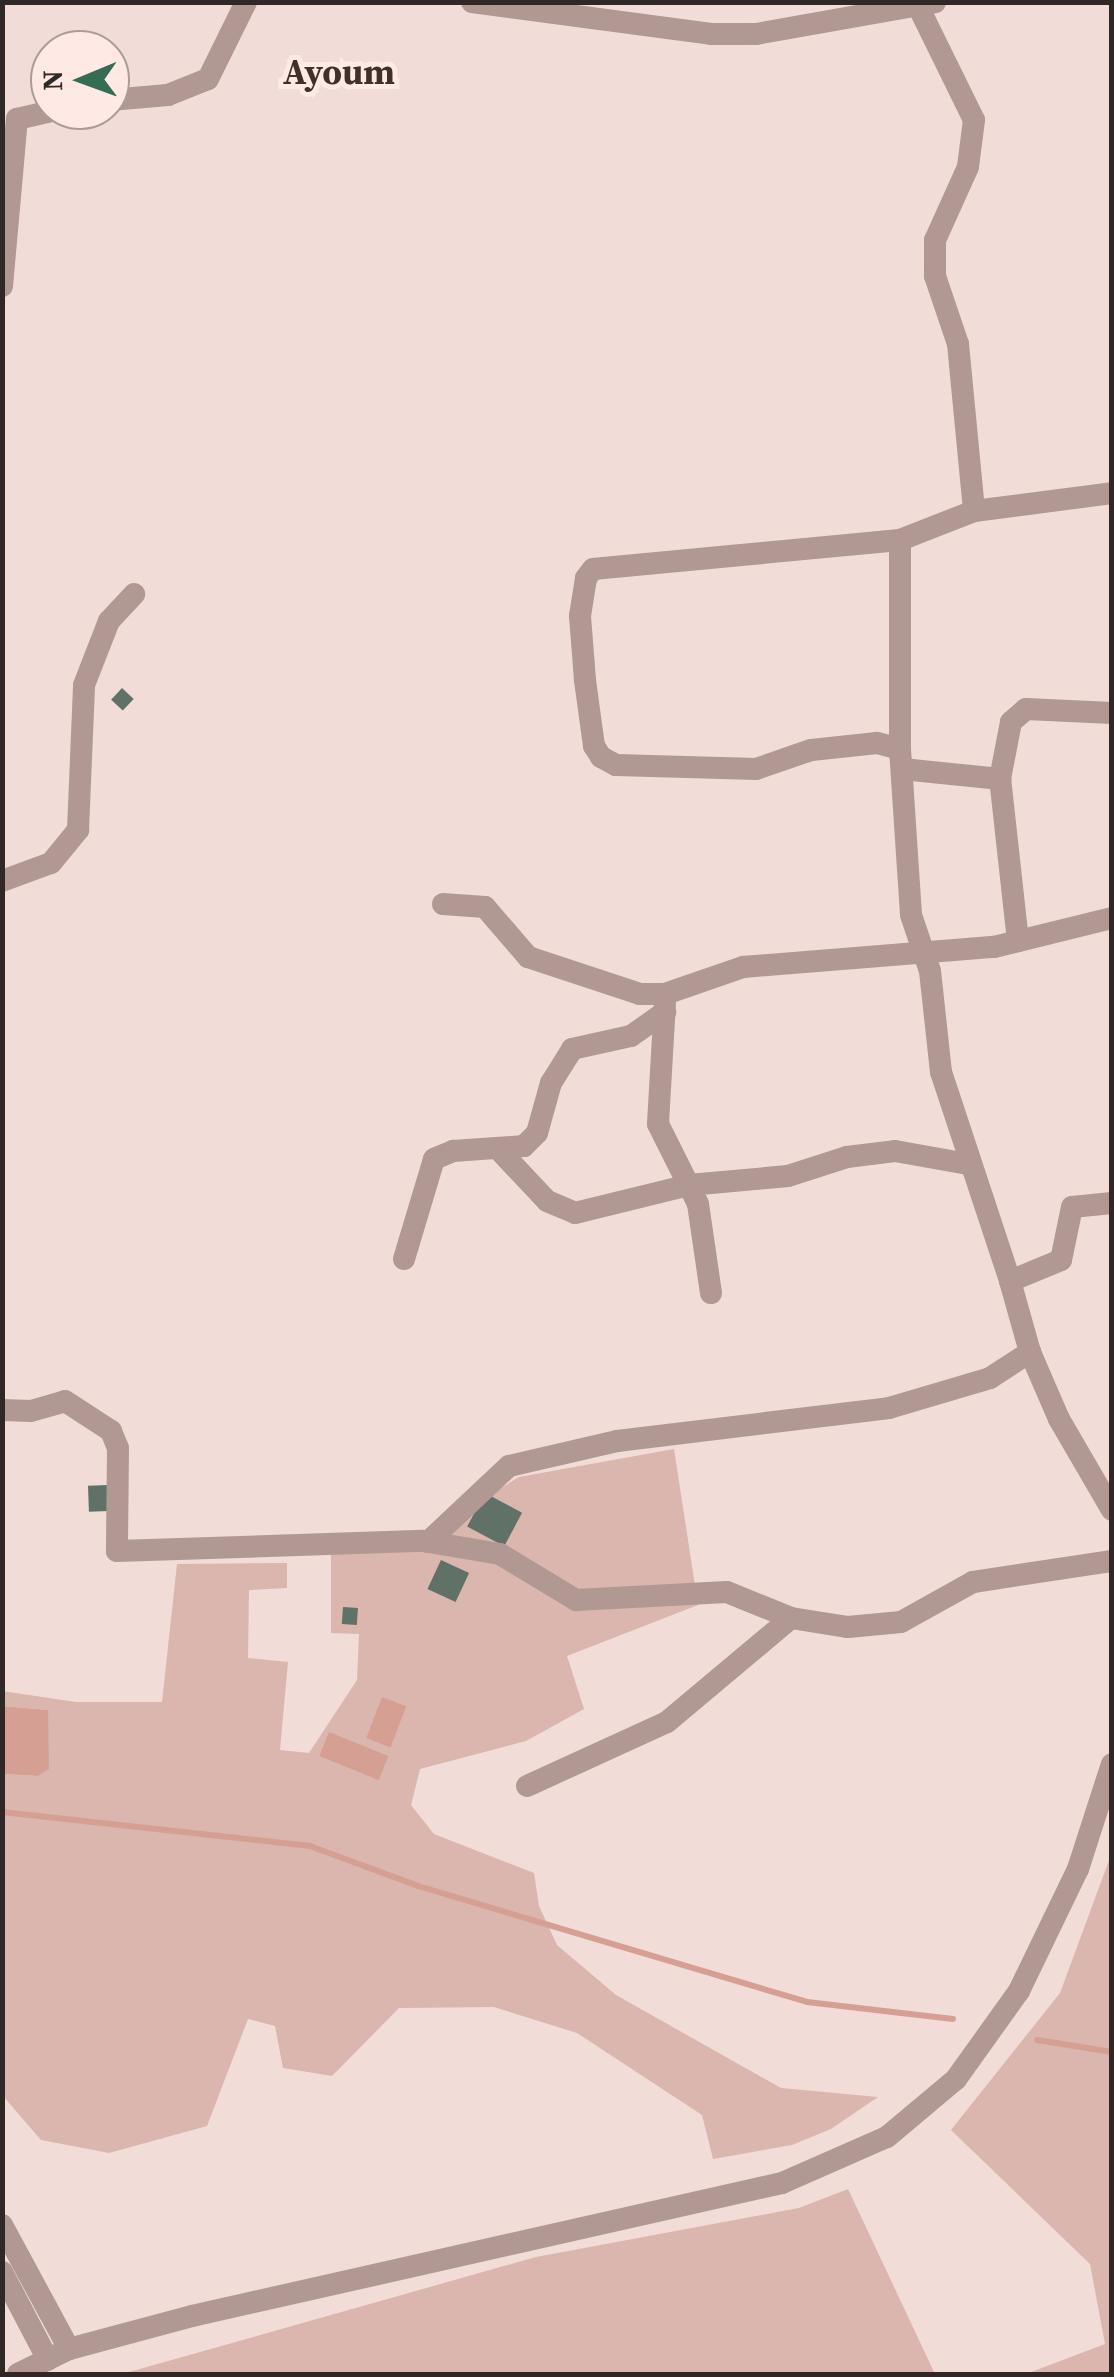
<!DOCTYPE html>
<style>
body{margin:0}
#map{position:relative;width:1114px;height:2377px;overflow:hidden;background:#f1dcd7;font-family:"Source Serif 4",serif}
div>[style]{position:absolute}
.green>*{inset:0;background:#dab6ae}
.water>*{inset:0;background:#d69f93;transform-origin:0 0}
.stream>*{height:6px;margin:-3px;padding:0 3px;transform-origin:3px;border-radius:3px;background:#d69f93}
.building>*{inset:0;background:#607168;transform-origin:0 0}
.minor>*{height:22px;margin:-11px;padding:0 11px;transform-origin:11px;border-radius:11px;background:#b19893}
span{translate:-50% -50%;white-space:nowrap;text-align:center;line-height:1.15;-webkit-text-stroke:10px #ffe9e4;paint-order:stroke}
.quarter-label{font-size:35px;color:#40302c;font-weight:700}
.frame{position:absolute;inset:0;border:5px solid #302826;pointer-events:none}
.north{position:absolute;left:30px;top:30px;width:100px;height:100px;box-sizing:border-box;background:#ffe9e4;border:2px solid #ac9c98;border-radius:50%;rotate:269deg;font-size:28px;font-weight:700;line-height:40px;text-align:center;color:#302826}
.north::after{content:'';display:block;margin:auto;width:35px;height:45px;background:#356c52;clip-path:polygon(50% 0,100% 100%,50% 72%,0 100%)}
</style>
<div id="map">
<div class="green">
<i style="clip-path:polygon(674px 1449px,698px 1605px,567px 1656px,584px 1709px,526px 1741px,420px 1769px,411px 1805px,434px 1834px,534px 1873px,539px 1906px,557px 1945px,616px 1995px,781px 2088px,878px 2097px,831px 2129px,792px 2145px,713px 2159px,702px 2115px,577px 2033px,494px 2007px,399px 2008px,332px 2076px,283px 2068px,275px 2026px,248px 2019px,207px 2126px,109px 2153px,41px 2140px,3px 2096px,2px 1774px,38px 1776px,48px 1710px,3px 1706px,2px 1691px,76px 1702px,162px 1702px,177px 1564px,287px 1563px,287px 1588px,249px 1590px,248px 1658px,288px 1662px,280px 1750px,309px 1753px,357px 1680px,359px 1634px,331px 1633px,331px 1551px,397px 1550px,519px 1477px)"></i>
<i style="clip-path:polygon(1111px 1855px,1111px 2374px,1026px 2374px,1105px 2344px,1090px 2264px,951px 2130px,1060px 1993px)"></i>
<i style="clip-path:polygon(848px 2189px,935px 2374px,122px 2374px,536px 2257px,799px 2208px)"></i>
</div>
<div class="water">
<i style="left:382px;top:1697px;width:26px;height:44px;rotate:21deg"></i>
<i style="clip-path:polygon(2px 1706px,48px 1710px,49px 1769px,38px 1776px,3px 1774px)"></i>
<i style="left:329px;top:1732px;width:64px;height:26px;rotate:22deg"></i>
</div>
<div class="stream">
<i style="left:2px;top:1812px;width:310px;rotate:6.3deg"></i>
<i style="left:310px;top:1846px;width:115px;rotate:20.3deg"></i>
<i style="left:418px;top:1886px;width:406px;rotate:16.6deg"></i>
<i style="left:807px;top:2002px;width:147px;rotate:6.6deg"></i>
<i style="left:1037px;top:2040px;width:76px;rotate:9.1deg"></i>
</div>
<div class="building">
<i style="left:122px;top:688px;width:16px;height:16px;rotate:43deg"></i>
<i style="left:108px;top:1485px;width:26px;height:20px;rotate:88deg"></i>
<i style="left:485px;top:1493px;width:42px;height:38px;rotate:28deg"></i>
<i style="left:441px;top:1560px;width:31px;height:32px;rotate:25deg"></i>
<i style="left:343px;top:1607px;width:15px;height:17px;rotate:4deg"></i>
</div>
<div class="minor">
<i style="left:472px;top:2px;width:241px;rotate:7.6deg"></i>
<i style="left:711px;top:34px;width:45px"></i>
<i style="left:756px;top:34px;width:182px;rotate:-10.1deg"></i>
<i style="left:916px;top:2px;width:131px;rotate:63.8deg"></i>
<i style="left:974px;top:120px;width:47px;rotate:97.3deg"></i>
<i style="left:968px;top:167px;width:80px;rotate:114.3deg"></i>
<i style="left:935px;top:240px;width:36px;rotate:90deg"></i>
<i style="left:935px;top:276px;width:72px;rotate:71.3deg"></i>
<i style="left:958px;top:344px;width:168px;rotate:84.5deg"></i>
<i style="left:110px;top:100px;width:58px;rotate:-4.9deg"></i>
<i style="left:168px;top:95px;width:43px;rotate:-21.8deg"></i>
<i style="left:208px;top:79px;width:86px;rotate:-63.7deg"></i>
<i style="left:2px;top:286px;width:168px;rotate:-84.9deg"></i>
<i style="left:17px;top:119px;width:40px;rotate:-13deg"></i>
<i style="left:900px;top:540px;width:209px;rotate:90deg"></i>
<i style="left:900px;top:749px;width:166px;rotate:86.2deg"></i>
<i style="left:911px;top:915px;width:59px;rotate:71.3deg"></i>
<i style="left:930px;top:971px;width:102px;rotate:83.8deg"></i>
<i style="left:941px;top:1072px;width:220px;rotate:71.7deg"></i>
<i style="left:900px;top:749px;width:24px;rotate:-165deg"></i>
<i style="left:877px;top:743px;width:66px;rotate:173.9deg"></i>
<i style="left:811px;top:750px;width:58px;rotate:160.9deg"></i>
<i style="left:756px;top:769px;width:140px;rotate:-178.4deg"></i>
<i style="left:616px;top:765px;width:17px;rotate:-152deg"></i>
<i style="left:601px;top:757px;width:13px;rotate:-122deg"></i>
<i style="left:594px;top:746px;width:67px;rotate:-97.8deg"></i>
<i style="left:585px;top:680px;width:64px;rotate:-94.5deg"></i>
<i style="left:580px;top:616px;width:38px;rotate:-81deg"></i>
<i style="left:586px;top:578px;width:11px;rotate:-52deg"></i>
<i style="left:593px;top:569px;width:308px;rotate:-5.4deg"></i>
<i style="left:900px;top:540px;width:79px;rotate:-21.4deg"></i>
<i style="left:974px;top:511px;width:139px;rotate:-7.4deg"></i>
<i style="left:902px;top:769px;width:99px;rotate:5.8deg"></i>
<i style="left:2px;top:881px;width:52px;rotate:-20.2deg"></i>
<i style="left:51px;top:863px;width:43px;rotate:-50.7deg"></i>
<i style="left:78px;top:830px;width:145px;rotate:-87.6deg"></i>
<i style="left:84px;top:685px;width:69px;rotate:-68.7deg"></i>
<i style="left:109px;top:621px;width:37px;rotate:-47deg"></i>
<i style="left:443px;top:904px;width:42px;rotate:4.1deg"></i>
<i style="left:485px;top:907px;width:66px;rotate:49.3deg"></i>
<i style="left:528px;top:957px;width:118px;rotate:18.3deg"></i>
<i style="left:640px;top:994px;width:25px"></i>
<i style="left:665px;top:994px;width:83px;rotate:-19.1deg"></i>
<i style="left:743px;top:967px;width:252px;rotate:-4.6deg"></i>
<i style="left:994px;top:947px;width:122px;rotate:-13.8deg"></i>
<i style="left:1018px;top:941px;width:163px;rotate:-96.3deg"></i>
<i style="left:1000px;top:779px;width:58px;rotate:-79.1deg"></i>
<i style="left:1011px;top:722px;width:20px;rotate:-41deg"></i>
<i style="left:1026px;top:709px;width:86px;rotate:2.7deg"></i>
<i style="left:665px;top:1002px;width:122px;rotate:93.3deg"></i>
<i style="left:658px;top:1124px;width:89px;rotate:63.4deg"></i>
<i style="left:698px;top:1204px;width:90px;rotate:81.7deg"></i>
<i style="left:501px;top:1152px;width:67px;rotate:46.8deg"></i>
<i style="left:547px;top:1201px;width:30px;rotate:23deg"></i>
<i style="left:575px;top:1213px;width:117px;rotate:-13.8deg"></i>
<i style="left:689px;top:1185px;width:99px;rotate:-5.2deg"></i>
<i style="left:788px;top:1176px;width:62px;rotate:-17.9deg"></i>
<i style="left:847px;top:1157px;width:48px;rotate:-7.1deg"></i>
<i style="left:895px;top:1151px;width:74px;rotate:10.1deg"></i>
<i style="left:1112px;top:1203px;width:40px;rotate:174.3deg"></i>
<i style="left:1072px;top:1207px;width:54px;rotate:101.7deg"></i>
<i style="left:1061px;top:1260px;width:55px;rotate:157.6deg"></i>
<i style="left:1010px;top:1281px;width:74px;rotate:74.3deg"></i>
<i style="left:1030px;top:1352px;width:73px;rotate:66.6deg"></i>
<i style="left:1059px;top:1419px;width:105px;rotate:59.8deg"></i>
<i style="left:404px;top:1259px;width:104px;rotate:-73.3deg"></i>
<i style="left:434px;top:1159px;width:21px;rotate:-23deg"></i>
<i style="left:453px;top:1151px;width:71px;rotate:-4deg"></i>
<i style="left:524px;top:1146px;width:18px;rotate:-45deg"></i>
<i style="left:537px;top:1133px;width:52px;rotate:-74.4deg"></i>
<i style="left:551px;top:1083px;width:40px;rotate:-58deg"></i>
<i style="left:572px;top:1049px;width:60px;rotate:-12.4deg"></i>
<i style="left:631px;top:1036px;width:42px;rotate:-35.2deg"></i>
<i style="left:2px;top:1410px;width:29px;rotate:2deg"></i>
<i style="left:31px;top:1411px;width:35px;rotate:-16deg"></i>
<i style="left:65px;top:1401px;width:55px;rotate:33.1deg"></i>
<i style="left:111px;top:1431px;width:18px;rotate:68deg"></i>
<i style="left:118px;top:1448px;width:103px;rotate:90.6deg"></i>
<i style="left:117px;top:1551px;width:306px;rotate:-1.9deg"></i>
<i style="left:423px;top:1541px;width:78px;rotate:9.6deg"></i>
<i style="left:500px;top:1554px;width:89px;rotate:31.2deg"></i>
<i style="left:576px;top:1600px;width:151px;rotate:-3deg"></i>
<i style="left:727px;top:1592px;width:69px;rotate:22.1deg"></i>
<i style="left:791px;top:1618px;width:58px;rotate:9deg"></i>
<i style="left:848px;top:1627px;width:53px;rotate:-5.4deg"></i>
<i style="left:901px;top:1622px;width:82px;rotate:-29.1deg"></i>
<i style="left:973px;top:1582px;width:141px;rotate:-8.6deg"></i>
<i style="left:428px;top:1542px;width:111px;rotate:-43.2deg"></i>
<i style="left:509px;top:1466px;width:111px;rotate:-13deg"></i>
<i style="left:617px;top:1441px;width:274px;rotate:-6.9deg"></i>
<i style="left:889px;top:1408px;width:105px;rotate:-16.5deg"></i>
<i style="left:990px;top:1378px;width:48px;rotate:-33deg"></i>
<i style="left:527px;top:1786px;width:154px;rotate:-24.6deg"></i>
<i style="left:667px;top:1722px;width:162px;rotate:-40deg"></i>
<i style="left:2px;top:2225px;width:141px;rotate:61.6deg"></i>
<i style="left:2px;top:2272px;width:99px;rotate:62.4deg"></i>
<i style="left:18px;top:2374px;width:57px;rotate:-26.1deg"></i>
<i style="left:69px;top:2349px;width:127px;rotate:-15deg"></i>
<i style="left:192px;top:2316px;width:605px;rotate:-12.7deg"></i>
<i style="left:782px;top:2183px;width:115px;rotate:-23.7deg"></i>
<i style="left:887px;top:2137px;width:90px;rotate:-40deg"></i>
<i style="left:956px;top:2079px;width:108px;rotate:-54.4deg"></i>
<i style="left:1019px;top:1991px;width:136px;rotate:-64.2deg"></i>
<i style="left:1078px;top:1869px;width:110px;rotate:-72.1deg"></i>
</div>
<div class="quarter-label">
<span style="left:339px;top:72px">Ayoum</span>
</div>
<div class="frame"></div>
<div class="north">N</div>
</div>
